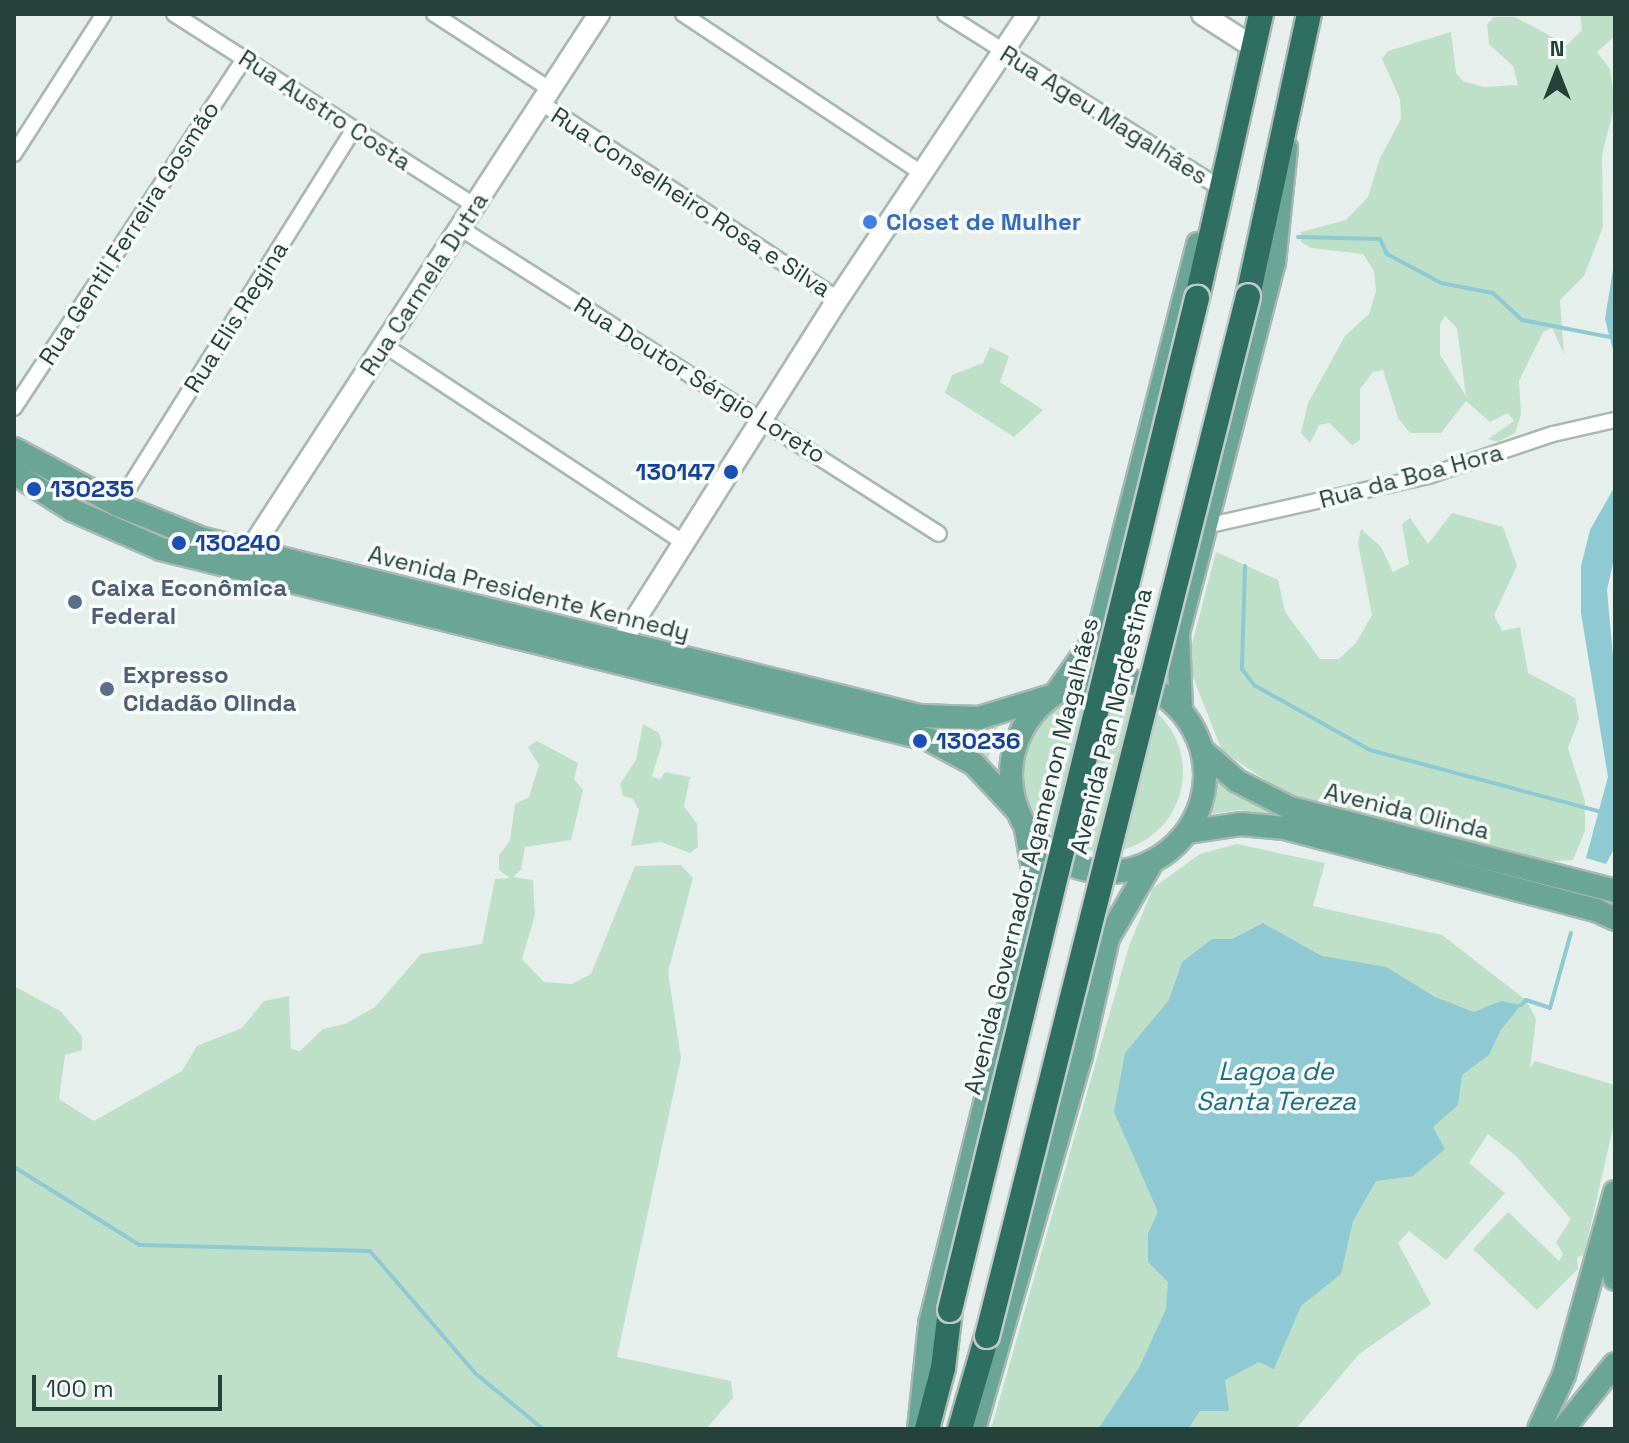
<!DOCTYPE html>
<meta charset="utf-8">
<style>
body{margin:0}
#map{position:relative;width:1629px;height:1443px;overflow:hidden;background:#e6efeb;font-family:"Space Grotesk",sans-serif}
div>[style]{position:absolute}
.green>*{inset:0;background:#bfe0c8}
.round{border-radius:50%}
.water>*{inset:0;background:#8ec9d4}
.stream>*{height:4px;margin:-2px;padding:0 2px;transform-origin:2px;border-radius:2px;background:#8ec9d4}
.roads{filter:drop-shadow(2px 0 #a8b8b2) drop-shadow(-2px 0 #a8b8b2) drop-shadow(0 2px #a8b8b2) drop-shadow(0 -2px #a8b8b2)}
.street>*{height:14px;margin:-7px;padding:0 7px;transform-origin:7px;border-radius:7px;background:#fff}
.secondary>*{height:20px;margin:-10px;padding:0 10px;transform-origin:10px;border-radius:10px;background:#fff}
.primary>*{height:22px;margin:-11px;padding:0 11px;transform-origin:11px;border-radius:11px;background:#6aa596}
.primary>.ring{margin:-11px;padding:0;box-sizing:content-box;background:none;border:22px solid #6aa596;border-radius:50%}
.highway>*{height:24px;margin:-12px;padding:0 12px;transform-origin:12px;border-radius:12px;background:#2f6f62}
.bridges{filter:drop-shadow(2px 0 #c2cac8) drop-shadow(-2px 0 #c2cac8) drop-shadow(0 2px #c2cac8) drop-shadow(0 -2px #c2cac8)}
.highway-bridge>*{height:24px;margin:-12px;padding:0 12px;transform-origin:12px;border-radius:12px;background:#2f6f62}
.dots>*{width:22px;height:22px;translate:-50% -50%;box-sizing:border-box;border:4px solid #f7fbf9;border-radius:50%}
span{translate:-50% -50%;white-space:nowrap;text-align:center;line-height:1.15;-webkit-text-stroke:7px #f7fbf9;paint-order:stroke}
.street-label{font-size:24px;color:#24423a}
.shop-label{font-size:24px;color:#366cbe;font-weight:700}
.left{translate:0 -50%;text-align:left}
.transit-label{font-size:24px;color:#164399;font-weight:700}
.right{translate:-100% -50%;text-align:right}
.service-label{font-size:24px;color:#4e5e75;font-weight:700}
.water-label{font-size:26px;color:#1c6f80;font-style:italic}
.frame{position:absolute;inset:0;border:16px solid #24423a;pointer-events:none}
.north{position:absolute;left:1517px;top:32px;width:80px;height:80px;-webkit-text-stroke:6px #f7fbf9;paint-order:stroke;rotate:0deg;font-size:22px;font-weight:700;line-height:32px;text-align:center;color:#24423a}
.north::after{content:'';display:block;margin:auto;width:28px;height:36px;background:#24423a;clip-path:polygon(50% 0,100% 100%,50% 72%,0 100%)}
.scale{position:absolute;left:32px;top:1375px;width:190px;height:36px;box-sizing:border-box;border:4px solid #24423a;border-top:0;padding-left:10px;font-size:24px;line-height:28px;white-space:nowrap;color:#24423a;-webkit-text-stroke:6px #f7fbf9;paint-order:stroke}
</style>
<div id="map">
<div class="green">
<i style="clip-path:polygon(evenodd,1580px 14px,1615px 14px,1615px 36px,1597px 52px,1610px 69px,1615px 103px,1602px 155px,1603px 227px,1584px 276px,1560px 300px,1564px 354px,1552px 328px,1543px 332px,1519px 381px,1521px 414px,1515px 433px,1498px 442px,1488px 439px,1514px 421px,1508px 413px,1490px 422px,1466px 401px,1441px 433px,1410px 433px,1398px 418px,1383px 370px,1373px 372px,1360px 389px,1360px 440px,1352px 445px,1329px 423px,1319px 425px,1310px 443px,1301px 433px,1308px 403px,1345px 336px,1369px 314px,1376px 291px,1374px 271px,1363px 254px,1311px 248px,1301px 242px,1301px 232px,1346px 220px,1368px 197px,1380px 158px,1401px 119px,1400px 99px,1382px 59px,1388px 51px,1451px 32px,1456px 73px,1463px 81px,1483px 87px,1518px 85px,1513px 66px,1489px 44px,1487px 24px,1494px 17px,1515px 17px,1567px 45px,1582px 30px,1580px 14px,1445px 316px,1457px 328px,1466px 396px,1440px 355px,1440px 324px,1445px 316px)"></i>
<i style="clip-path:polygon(990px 347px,1009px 356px,1000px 382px,1043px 410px,1014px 437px,945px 393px,952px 375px,983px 363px)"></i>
<i style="clip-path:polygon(1452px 513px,1503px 527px,1517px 566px,1494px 615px,1502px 631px,1520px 627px,1528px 673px,1575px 698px,1579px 719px,1568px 748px,1585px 801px,1585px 831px,1573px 860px,1534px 862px,1286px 794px,1222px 751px,1193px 677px,1191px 648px,1216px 552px,1278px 580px,1285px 612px,1320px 659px,1339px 659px,1356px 643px,1372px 615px,1358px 543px,1361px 529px,1381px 547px,1393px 572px,1409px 564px,1402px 524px,1410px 518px,1428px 544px)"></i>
<i class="round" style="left:1023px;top:692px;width:160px;height:160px"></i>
<i style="clip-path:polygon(850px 712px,999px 722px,988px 760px,950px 735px)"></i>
<i style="clip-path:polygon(643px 724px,659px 733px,662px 744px,652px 776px,660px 780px,665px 772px,690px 777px,684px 806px,697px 824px,698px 847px,690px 853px,661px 842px,631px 846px,639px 810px,633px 799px,623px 796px,620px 784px,636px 760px)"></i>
<i style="clip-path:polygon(537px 741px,578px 763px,574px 779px,583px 790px,571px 840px,525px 847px,521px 870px,513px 877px,533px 880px,535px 915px,522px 959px,544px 982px,572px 984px,591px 974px,635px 866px,681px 865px,693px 878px,668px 972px,681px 1058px,617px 1357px,731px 1381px,733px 1398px,706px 1429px,14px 1429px,14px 986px,60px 1011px,82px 1036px,82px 1050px,65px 1055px,59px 1099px,94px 1121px,182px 1071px,197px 1046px,242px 1028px,264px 1001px,289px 996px,291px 1049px,300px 1051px,323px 1029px,345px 1024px,375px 1007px,421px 954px,482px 944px,495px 879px,510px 878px,499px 870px,499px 855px,510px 841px,515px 804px,529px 797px,539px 765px,528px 747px)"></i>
<i style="clip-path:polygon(1217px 772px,1233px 789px,1278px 815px,1239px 810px,1205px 815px)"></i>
<i style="clip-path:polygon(1237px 844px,1325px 863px,1313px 906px,1442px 935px,1526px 1000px,1536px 1019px,1530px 1068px,1535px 1061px,1615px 1085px,1615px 1119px,1584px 1255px,1577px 1257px,1578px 1269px,1537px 1310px,1473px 1249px,1508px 1212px,1559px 1261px,1563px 1254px,1556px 1242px,1571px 1219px,1516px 1156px,1488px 1134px,1469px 1163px,1505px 1193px,1446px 1260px,1409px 1231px,1398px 1243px,1431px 1304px,1359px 1354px,1296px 1429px,991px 1429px,1129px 946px,1153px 888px,1200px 854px)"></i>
</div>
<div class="water">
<i style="clip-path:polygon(1615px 257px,1615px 358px,1605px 319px)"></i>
<i style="clip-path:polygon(1615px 486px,1615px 554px,1607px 590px,1615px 679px,1615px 847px,1606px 864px,1586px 858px,1608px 777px,1581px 613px,1581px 566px,1590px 530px)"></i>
<i style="clip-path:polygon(1263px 923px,1322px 956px,1386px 967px,1435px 997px,1474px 1012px,1501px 1001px,1521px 1005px,1500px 1031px,1489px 1055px,1462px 1075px,1458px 1105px,1433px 1127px,1445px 1149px,1413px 1176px,1376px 1181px,1353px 1221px,1341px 1274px,1301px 1306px,1274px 1369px,1259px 1362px,1225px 1380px,1229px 1411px,1200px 1411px,1188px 1429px,1098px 1429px,1139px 1368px,1166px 1309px,1168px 1282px,1148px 1262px,1148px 1234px,1158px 1212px,1114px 1112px,1125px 1053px,1169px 1000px,1182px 962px,1212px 939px,1232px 939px)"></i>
</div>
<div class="stream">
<i style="left:1298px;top:237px;width:82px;rotate:1.4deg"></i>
<i style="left:1380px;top:239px;width:17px;rotate:65deg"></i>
<i style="left:1387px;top:254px;width:61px;rotate:28.2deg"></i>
<i style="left:1441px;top:283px;width:53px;rotate:10.9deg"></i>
<i style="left:1493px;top:293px;width:40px;rotate:43deg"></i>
<i style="left:1522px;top:320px;width:95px;rotate:11deg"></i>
<i style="left:1245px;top:566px;width:103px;rotate:91.7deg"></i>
<i style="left:1242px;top:669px;width:20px;rotate:53deg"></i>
<i style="left:1254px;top:685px;width:133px;rotate:29.3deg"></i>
<i style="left:1370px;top:750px;width:239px;rotate:15deg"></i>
<i style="left:1521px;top:1005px;width:7px;rotate:-45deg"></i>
<i style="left:1526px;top:1000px;width:25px;rotate:18deg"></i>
<i style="left:1550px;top:1008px;width:78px;rotate:-74.4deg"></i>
<i style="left:14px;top:1167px;width:148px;rotate:31.8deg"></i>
<i style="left:140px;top:1245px;width:230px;rotate:1.5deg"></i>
<i style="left:370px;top:1251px;width:161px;rotate:49.3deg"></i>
<i style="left:475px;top:1373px;width:88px;rotate:39.5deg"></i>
</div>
<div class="roads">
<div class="street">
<i style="left:174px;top:14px;width:357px;rotate:32.5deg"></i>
<i style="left:434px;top:14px;width:140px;rotate:33deg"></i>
<i style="left:683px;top:14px;width:288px;rotate:33.7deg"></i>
<i style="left:945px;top:14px;width:328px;rotate:32.3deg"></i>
<i style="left:543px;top:104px;width:354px;rotate:33.5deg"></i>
<i style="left:14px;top:154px;width:166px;rotate:-57.3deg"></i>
<i style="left:460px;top:228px;width:568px;rotate:32.57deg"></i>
<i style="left:384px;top:345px;width:359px;rotate:33.4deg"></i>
<i style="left:14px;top:408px;width:419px;rotate:-56.6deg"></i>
<i style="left:118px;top:505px;width:444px;rotate:-57.9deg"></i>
<i style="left:1206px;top:526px;width:228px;rotate:-12.7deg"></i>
<i style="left:1428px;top:476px;width:132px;rotate:-18.6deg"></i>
<i style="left:1553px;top:434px;width:64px;rotate:-12.7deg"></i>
</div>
<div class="secondary">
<i style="left:1202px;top:14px;width:61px;rotate:32.9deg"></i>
<i style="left:249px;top:552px;width:642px;rotate:-56.95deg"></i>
<i style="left:621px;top:642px;width:406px;rotate:-57.7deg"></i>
<i style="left:838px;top:299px;width:343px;rotate:-56.3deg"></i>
</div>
<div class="primary">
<i style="left:14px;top:449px;width:118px;rotate:28.3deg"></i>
<i style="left:118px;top:505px;width:92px;rotate:21.8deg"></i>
<i style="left:203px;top:539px;width:739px;rotate:13.87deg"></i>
<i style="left:920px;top:716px;width:59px;rotate:1.9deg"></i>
<i style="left:979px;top:718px;width:72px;rotate:-16.9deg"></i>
<i style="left:14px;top:473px;width:69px;rotate:32.5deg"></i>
<i style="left:72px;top:510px;width:97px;rotate:23.7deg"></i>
<i style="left:161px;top:549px;width:792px;rotate:13.95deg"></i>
<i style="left:930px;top:740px;width:50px;rotate:28.6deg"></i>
<i style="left:974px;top:764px;width:62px;rotate:47deg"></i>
<i class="ring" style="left:1011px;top:678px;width:172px;height:172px"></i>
<i style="left:1059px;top:689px;width:67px;rotate:-54.7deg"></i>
<i style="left:1098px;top:634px;width:403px;rotate:-75.6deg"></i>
<i style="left:1181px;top:710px;width:77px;rotate:-92.2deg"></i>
<i style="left:1178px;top:633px;width:382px;rotate:-75.5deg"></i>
<i style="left:1274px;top:263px;width:116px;rotate:-84deg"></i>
<i style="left:1202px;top:750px;width:47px;rotate:41.5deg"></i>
<i style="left:1237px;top:781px;width:59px;rotate:27deg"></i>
<i style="left:1290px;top:808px;width:335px;rotate:14.3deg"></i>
<i style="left:1187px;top:832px;width:55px;rotate:-8.4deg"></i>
<i style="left:1241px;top:824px;width:44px;rotate:5.2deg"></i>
<i style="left:1285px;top:828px;width:322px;rotate:14.8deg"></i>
<i style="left:1596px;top:910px;width:21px;rotate:25deg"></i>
<i style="left:1605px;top:1241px;width:39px;rotate:75deg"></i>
<i style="left:919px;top:1429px;width:106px;rotate:-84deg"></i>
<i style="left:930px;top:1324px;width:413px;rotate:-76deg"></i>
<i style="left:1030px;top:923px;width:49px;rotate:-85.3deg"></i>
<i style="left:1034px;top:874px;width:46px;rotate:-100.1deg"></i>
<i style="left:974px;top:1429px;width:388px;rotate:-74deg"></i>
<i style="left:1081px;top:1056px;width:121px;rotate:-77.1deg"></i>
<i style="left:1108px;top:938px;width:88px;rotate:-59.9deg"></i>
<i style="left:1539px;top:1429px;width:60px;rotate:-65.2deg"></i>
<i style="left:1564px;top:1375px;width:190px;rotate:-74.4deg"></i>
<i style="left:1563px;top:1429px;width:83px;rotate:-51.3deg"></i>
</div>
<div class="highway">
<i style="left:1248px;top:296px;width:289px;rotate:-77.8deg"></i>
<i style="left:1197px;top:298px;width:291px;rotate:-77.3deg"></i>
<i style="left:927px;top:1429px;width:63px;rotate:-75.3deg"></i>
<i style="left:943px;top:1368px;width:58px;rotate:-83.1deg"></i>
<i style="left:960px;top:1429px;width:97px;rotate:-73.8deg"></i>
</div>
</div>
<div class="bridges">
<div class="highway-bridge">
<i style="left:950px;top:1310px;width:1042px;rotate:-76.28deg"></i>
<i style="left:987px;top:1336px;width:1072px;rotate:-75.91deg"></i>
</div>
</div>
<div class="dots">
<i style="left:870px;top:222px;background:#3f7fe0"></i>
<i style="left:731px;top:472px;background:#1a4fb4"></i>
<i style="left:34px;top:489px;background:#1a4fb4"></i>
<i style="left:179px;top:543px;background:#1a4fb4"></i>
<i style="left:75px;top:602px;background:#5c6f8a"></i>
<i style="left:107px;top:689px;background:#5c6f8a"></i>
<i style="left:920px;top:741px;background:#1a4fb4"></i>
</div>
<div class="street-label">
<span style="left:325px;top:110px;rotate:33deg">Rua Austro Costa</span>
<span style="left:1104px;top:115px;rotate:32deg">Rua Ageu Magalhães</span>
<span style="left:691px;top:202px;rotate:33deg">Rua Conselheiro Rosa e Silva</span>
<span style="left:129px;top:233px;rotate:-57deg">Rua Gentil Ferreira Gosmão</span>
<span style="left:424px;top:284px;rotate:-57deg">Rua Carmela Dutra</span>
<span style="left:236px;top:317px;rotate:-58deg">Rua Elis Regina</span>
<span style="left:700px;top:380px;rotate:32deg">Rua Doutor Sérgio Loreto</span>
<span style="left:1411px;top:476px;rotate:-15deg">Rua da Boa Hora</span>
<span style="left:529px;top:593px;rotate:14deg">Avenida Presidente Kennedy</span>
<span style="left:1111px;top:721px;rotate:-76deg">Avenida Pan Nordestina</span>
<span style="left:1407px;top:811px;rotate:14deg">Avenida Olinda</span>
<span style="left:1031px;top:856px;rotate:-76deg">Avenida Governador Agamenon Magalhães</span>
</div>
<div class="shop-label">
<span class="left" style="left:886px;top:222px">Closet de Mulher</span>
</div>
<div class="transit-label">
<span class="right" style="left:715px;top:472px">130147</span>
<span class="left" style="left:50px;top:489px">130235</span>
<span class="left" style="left:195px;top:543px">130240</span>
<span class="left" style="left:936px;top:741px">130236</span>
</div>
<div class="service-label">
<span class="left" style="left:91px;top:602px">Caixa Econômica<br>Federal</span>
<span class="left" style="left:123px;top:689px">Expresso<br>Cidadão Olinda</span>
</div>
<div class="water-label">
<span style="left:1276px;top:1087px">Lagoa de<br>Santa Tereza</span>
</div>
<div class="frame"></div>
<div class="north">N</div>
<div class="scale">100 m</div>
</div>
